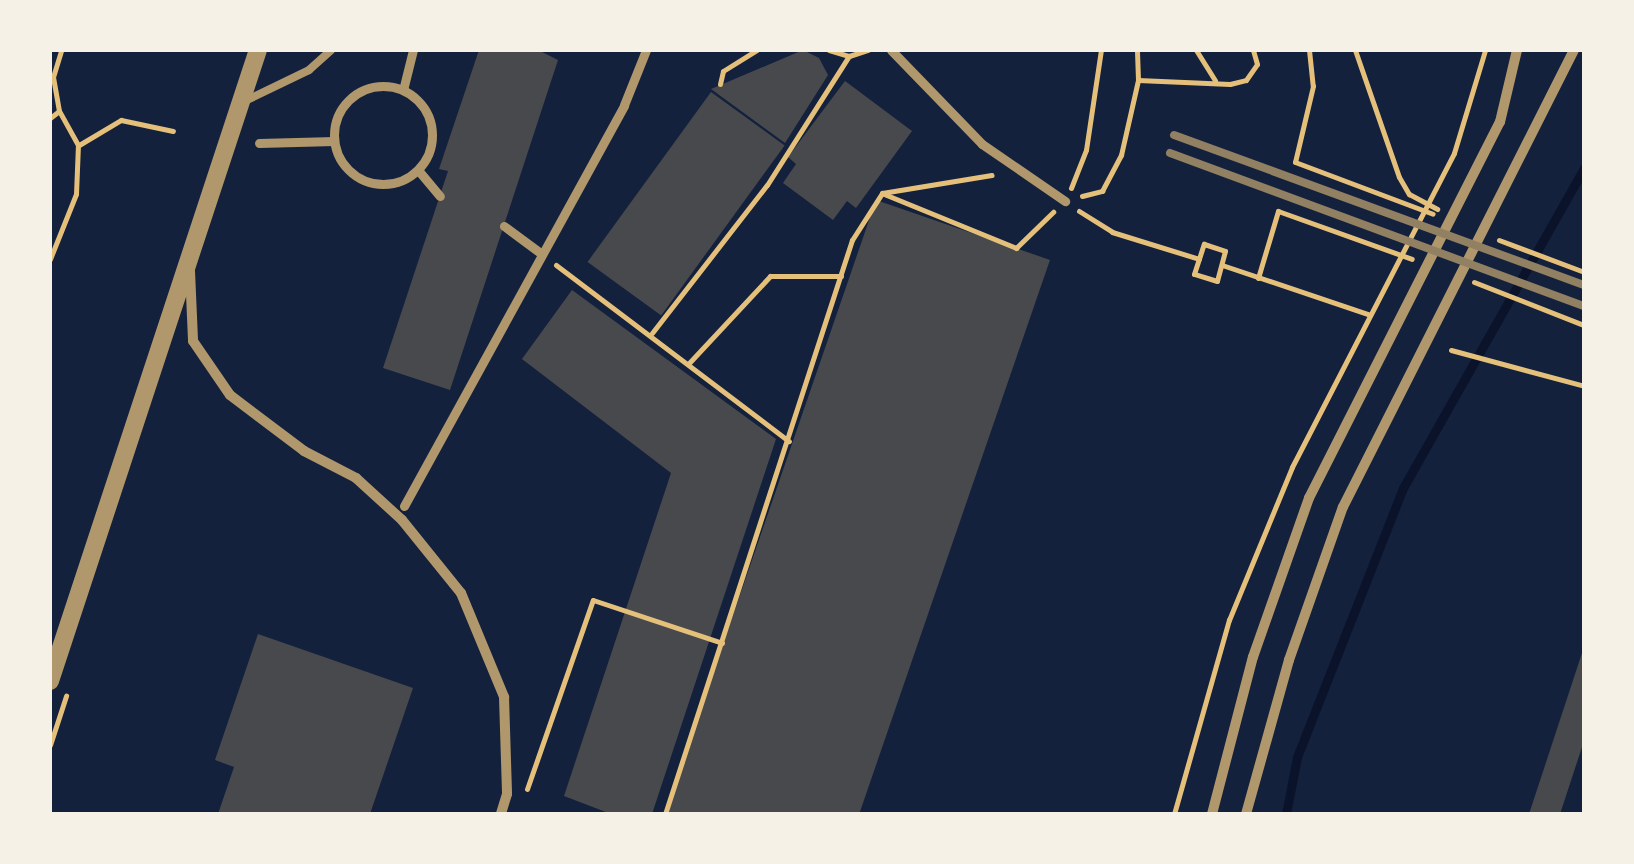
<!DOCTYPE html>
<style>
body{margin:0}
#map{position:relative;width:1634px;height:864px;overflow:hidden;background:#14213d;font-family:Helvetica,sans-serif}
div>[style]{position:absolute}
.stream>*{height:9px;margin:-4.5px;padding:0 4.5px;transform-origin:4.5px;border-radius:4.5px;background:#0b132b}
.building>*{inset:0;background:#48494c;transform-origin:0 0}
.path>*{height:5px;margin:-2.5px;padding:0 2.5px;transform-origin:2.5px;border-radius:2.5px;background:#e5c07b}
.service>*{height:8px;margin:-4px;padding:0 4px;transform-origin:4px;border-radius:4px;background:#b1986c}
.pedestrian>*{height:9px;margin:-4.5px;padding:0 4.5px;transform-origin:4.5px;border-radius:4.5px;background:#b1986c}
.pedestrian>.ring{margin:-4.5px;padding:0;box-sizing:content-box;background:none;border:9px solid #b1986c;border-radius:50%}
.minor>*{height:10px;margin:-5px;padding:0 5px;transform-origin:5px;border-radius:5px;background:#b1986c}
.tertiary>*{height:18px;margin:-9px;padding:0 9px;transform-origin:9px;border-radius:9px;background:#b1986c}
.rail>*{height:8px;margin:-4px;padding:0 4px;transform-origin:4px;border-radius:4px;background:#918062}
span{translate:-50% -50%;white-space:nowrap;text-align:center;line-height:1.15;-webkit-text-stroke:10px #f6f1e7;paint-order:stroke}
.frame{position:absolute;inset:0;border:52px solid #f6f1e7;pointer-events:none}
</style>
<div id="map">
<div class="stream">
<i style="left:1286px;top:814px;width:58px;rotate:-79.1deg"></i>
<i style="left:1297px;top:757px;width:289px;rotate:-68.5deg"></i>
<i style="left:1403px;top:488px;width:368px;rotate:-60.5deg"></i>
</div>
<div class="building">
<i style="clip-path:polygon(479px 50px,538px 50px,558px 60px,450px 390px,383px 368px,448px 171px,439px 169px)"></i>
<i style="clip-path:polygon(803px 50px,819px 58px,828px 75px,785px 143px,711px 89px)"></i>
<i style="clip-path:polygon(845px 81px,912px 131px,856px 208px,847px 201px,833px 220px,783px 183px,796px 164px,788px 157px)"></i>
<i style="left:711px;top:92px;width:91px;height:210px;rotate:36deg"></i>
<i style="left:876px;top:200px;width:184px;height:648px;rotate:19deg"></i>
<i style="clip-path:polygon(572px 290px,776px 439px,652px 814px,611px 814px,564px 796px,671px 473px,522px 359px)"></i>
<i style="clip-path:polygon(258px 634px,413px 688px,370px 814px,218px 814px,234px 767px,215px 760px)"></i>
<i style="clip-path:polygon(1583px 650px,1584px 741px,1560px 814px,1529px 814px)"></i>
</div>
<div class="path">
<i style="left:829px;top:50px;width:21px;rotate:17deg"></i>
<i style="left:849px;top:56px;width:20px;rotate:-18deg"></i>
<i style="left:1196px;top:50px;width:36px;rotate:58deg"></i>
<i style="left:1309px;top:50px;width:36px;rotate:84deg"></i>
<i style="left:1313px;top:86px;width:78px;rotate:103.3deg"></i>
<i style="left:1295px;top:162px;width:147px;rotate:20.6deg"></i>
<i style="left:1355px;top:50px;width:134px;rotate:70.9deg"></i>
<i style="left:1399px;top:177px;width:20px;rotate:60deg"></i>
<i style="left:1409px;top:194px;width:32px;rotate:28deg"></i>
<i style="left:1138px;top:80px;width:92px;rotate:2.5deg"></i>
<i style="left:1230px;top:84px;width:16px;rotate:-14deg"></i>
<i style="left:1246px;top:80px;width:19px;rotate:-55deg"></i>
<i style="left:1257px;top:64px;width:15px;rotate:-106deg"></i>
<i style="left:720px;top:84px;width:13px;rotate:-77deg"></i>
<i style="left:723px;top:71px;width:40px;rotate:-32deg"></i>
<i style="left:50px;top:118px;width:11px;rotate:-38deg"></i>
<i style="left:79px;top:145px;width:49px;rotate:-30.8deg"></i>
<i style="left:121px;top:120px;width:53px;rotate:11.9deg"></i>
<i style="left:1071px;top:188px;width:41px;rotate:-68.5deg"></i>
<i style="left:1086px;top:150px;width:101px;rotate:-81.5deg"></i>
<i style="left:884px;top:194px;width:143px;rotate:22.2deg"></i>
<i style="left:1016px;top:248px;width:52px;rotate:-44.2deg"></i>
<i style="left:1082px;top:196px;width:21px;rotate:-14deg"></i>
<i style="left:1102px;top:191px;width:41px;rotate:-62.2deg"></i>
<i style="left:1121px;top:155px;width:77px;rotate:-77.2deg"></i>
<i style="left:1138px;top:80px;width:30px;rotate:-92deg"></i>
<i style="left:1079px;top:211px;width:39px;rotate:32deg"></i>
<i style="left:1112px;top:232px;width:91px;rotate:17.2deg"></i>
<i style="left:1499px;top:240px;width:91px;rotate:20.6deg"></i>
<i style="left:1204px;top:244px;width:22px;rotate:18deg"></i>
<i style="left:1225px;top:251px;width:31px;rotate:105deg"></i>
<i style="left:1217px;top:281px;width:24px;rotate:-163deg"></i>
<i style="left:1194px;top:274px;width:32px;rotate:-72deg"></i>
<i style="left:50px;top:259px;width:70px;rotate:-68.2deg"></i>
<i style="left:76px;top:194px;width:49px;rotate:-87.7deg"></i>
<i style="left:78px;top:145px;width:39px;rotate:-119deg"></i>
<i style="left:59px;top:111px;width:35px;rotate:-100deg"></i>
<i style="left:53px;top:77px;width:28px;rotate:-73deg"></i>
<i style="left:556px;top:265px;width:292px;rotate:37.1deg"></i>
<i style="left:1222px;top:265px;width:154px;rotate:18.6deg"></i>
<i style="left:1258px;top:278px;width:70px;rotate:-73.4deg"></i>
<i style="left:1278px;top:211px;width:142px;rotate:19.7deg"></i>
<i style="left:1474px;top:282px;width:118px;rotate:21.4deg"></i>
<i style="left:652px;top:333px;width:187px;rotate:-52.2deg"></i>
<i style="left:767px;top:185px;width:153px;rotate:-57.6deg"></i>
<i style="left:1451px;top:350px;width:138px;rotate:15.1deg"></i>
<i style="left:689px;top:363px;width:119px;rotate:-47deg"></i>
<i style="left:770px;top:276px;width:71px"></i>
<i style="left:50px;top:745px;width:52px;rotate:-71.9deg"></i>
<i style="left:527px;top:789px;width:200px;rotate:-70.8deg"></i>
<i style="left:593px;top:600px;width:136px;rotate:18.4deg"></i>
<i style="left:665px;top:814px;width:604px;rotate:-71.96deg"></i>
<i style="left:852px;top:240px;width:56px;rotate:-57.4deg"></i>
<i style="left:882px;top:193px;width:111px;rotate:-9.3deg"></i>
<i style="left:1174px;top:814px;width:202px;rotate:-74.2deg"></i>
<i style="left:1229px;top:620px;width:165px;rotate:-67.6deg"></i>
<i style="left:1292px;top:467px;width:353px;rotate:-62.7deg"></i>
<i style="left:1454px;top:153px;width:108px;rotate:-73.2deg"></i>
</div>
<div class="service">
<i style="left:245px;top:101px;width:71px;rotate:-25.8deg"></i>
<i style="left:309px;top:70px;width:30px;rotate:-42deg"></i>
</div>
<div class="pedestrian">
<i style="left:891px;top:50px;width:131px;rotate:45.9deg"></i>
<i style="left:982px;top:144px;width:101px;rotate:34.5deg"></i>
<i class="ring" style="left:334px;top:86px;width:89px;height:89px"></i>
<i style="left:403px;top:90px;width:41px;rotate:-76deg"></i>
<i style="left:259px;top:143px;width:75px;rotate:-1.5deg"></i>
<i style="left:418px;top:170px;width:34px;rotate:50deg"></i>
<i style="left:504px;top:226px;width:44px;rotate:36.6deg"></i>
<i style="left:404px;top:506px;width:457px;rotate:-61.2deg"></i>
<i style="left:624px;top:105px;width:59px;rotate:-68.2deg"></i>
</div>
<div class="minor">
<i style="left:190px;top:271px;width:70px;rotate:87.5deg"></i>
<i style="left:193px;top:341px;width:65px;rotate:55.6deg"></i>
<i style="left:230px;top:395px;width:93px;rotate:37.1deg"></i>
<i style="left:304px;top:451px;width:59px;rotate:27.4deg"></i>
<i style="left:356px;top:478px;width:62px;rotate:42.4deg"></i>
<i style="left:402px;top:520px;width:94px;rotate:51.1deg"></i>
<i style="left:461px;top:593px;width:113px;rotate:67.5deg"></i>
<i style="left:504px;top:697px;width:97px;rotate:88.2deg"></i>
<i style="left:507px;top:794px;width:21px;rotate:107deg"></i>
<i style="left:1212px;top:814px;width:162px;rotate:-75.4deg"></i>
<i style="left:1253px;top:657px;width:169px;rotate:-70.6deg"></i>
<i style="left:1309px;top:498px;width:422px;rotate:-63.1deg"></i>
<i style="left:1500px;top:122px;width:74px;rotate:-76.7deg"></i>
<i style="left:1246px;top:814px;width:160px;rotate:-74.4deg"></i>
<i style="left:1289px;top:660px;width:162px;rotate:-70.6deg"></i>
<i style="left:1343px;top:507px;width:512px;rotate:-63.18deg"></i>
</div>
<div class="tertiary">
<i style="left:50px;top:681px;width:664px;rotate:-71.76deg"></i>
</div>
<div class="rail">
<i style="left:1174px;top:135px;width:437px;rotate:20.1deg"></i>
<i style="left:1170px;top:153px;width:441px;rotate:20.3deg"></i>
</div>
<div class="frame"></div>
</div>
